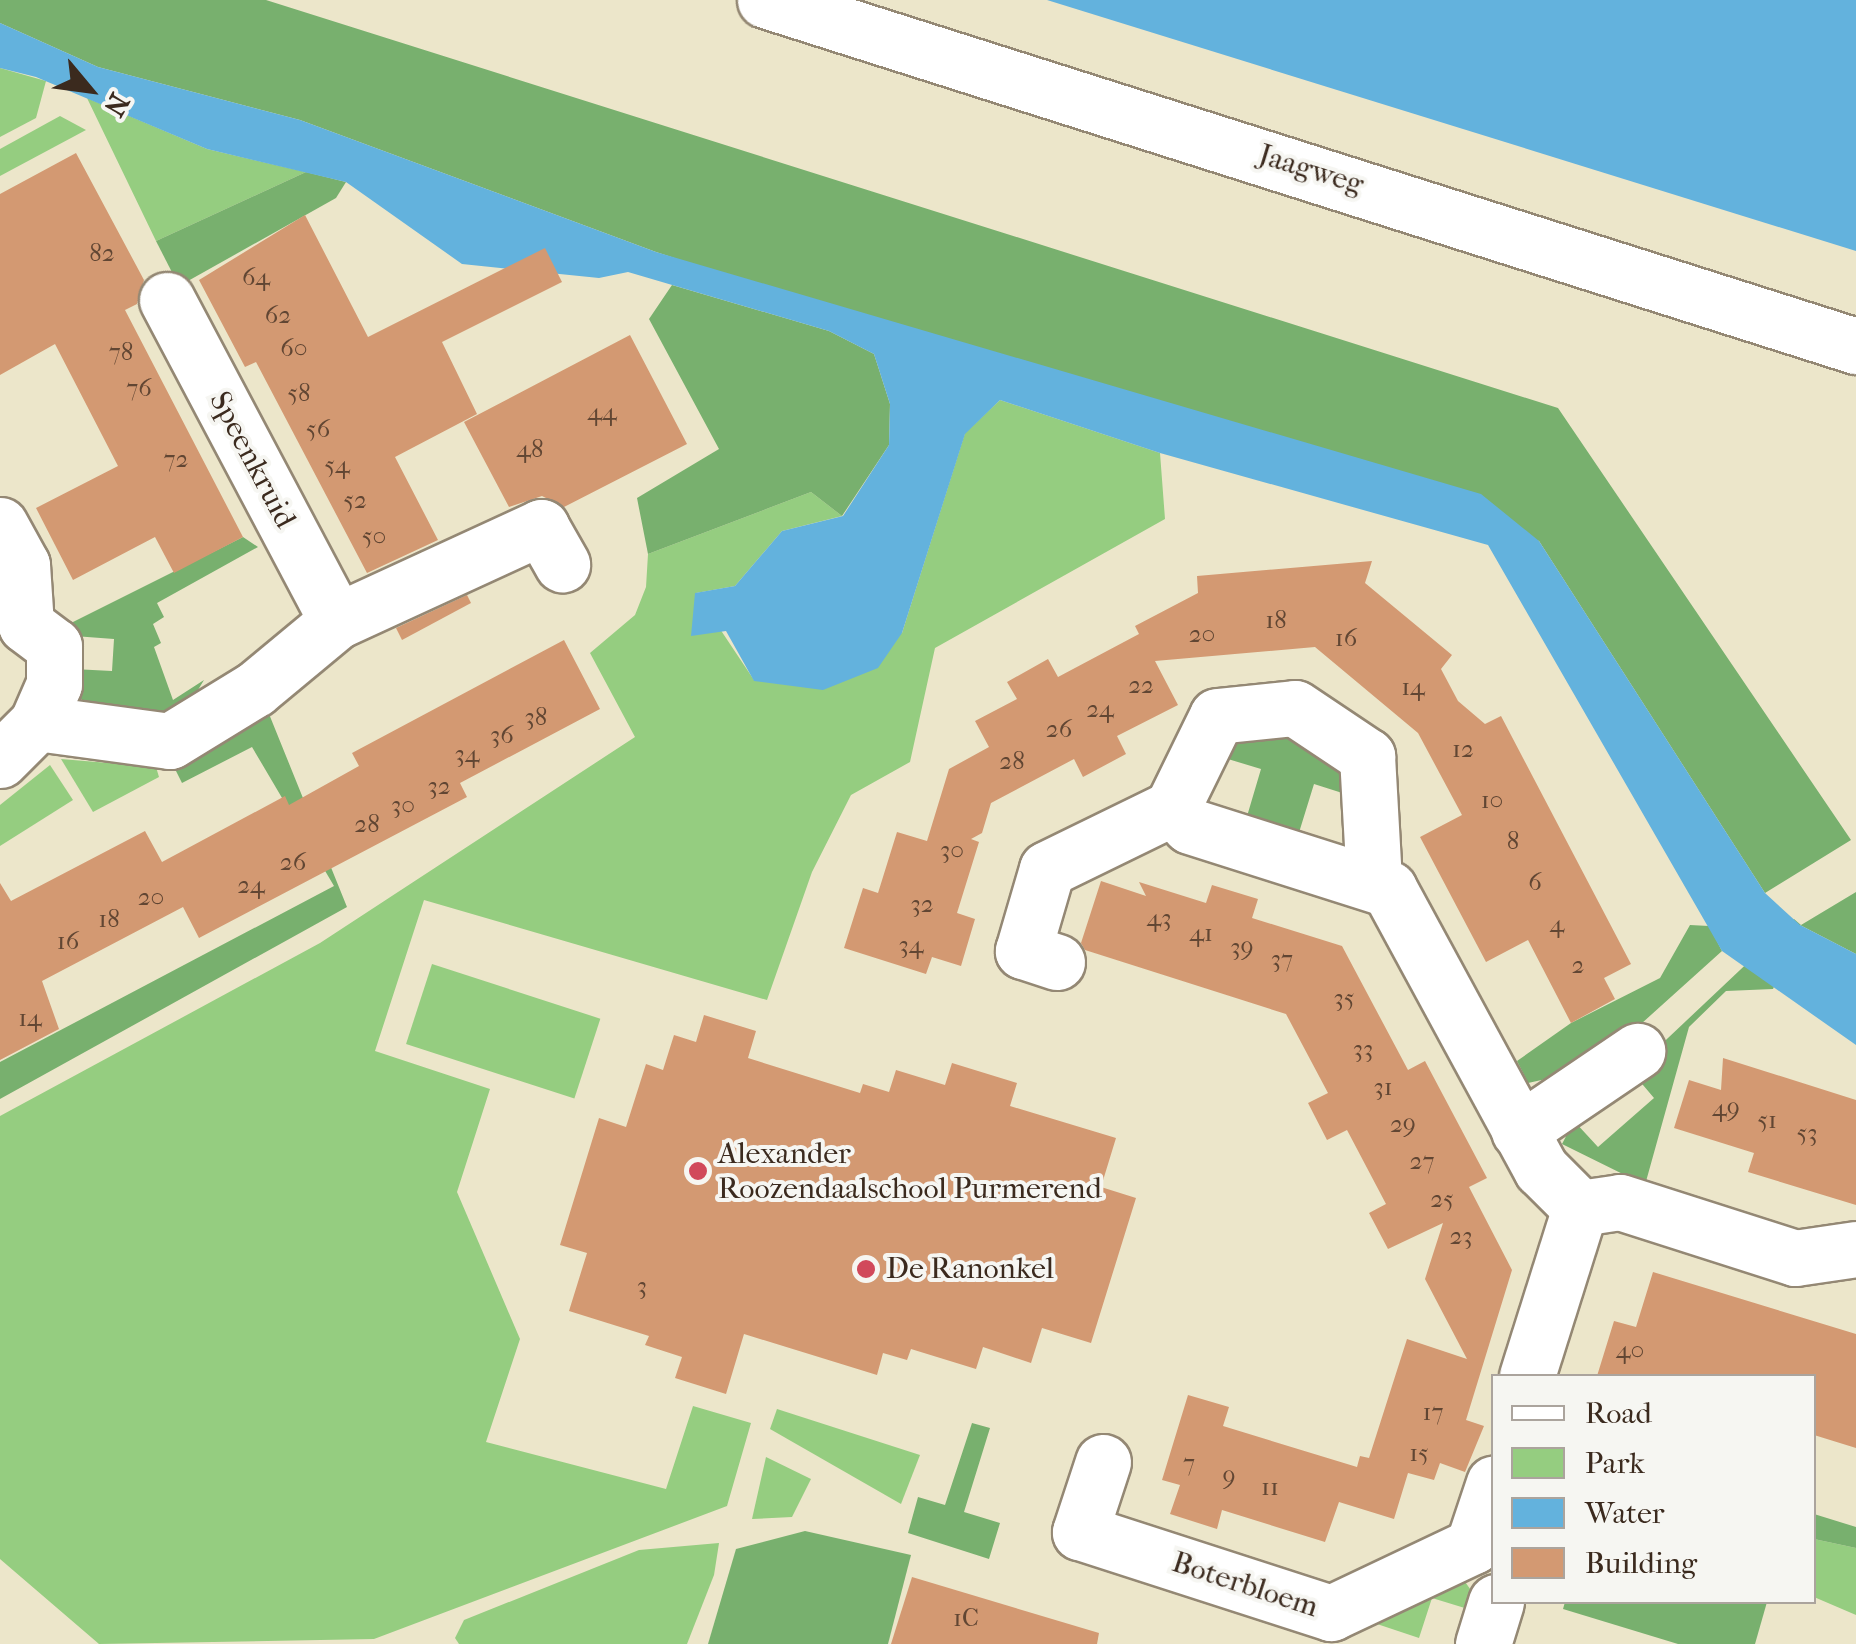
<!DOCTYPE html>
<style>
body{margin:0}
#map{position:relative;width:1856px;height:1644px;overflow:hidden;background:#ece6ca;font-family:"IM FELL French Canon",serif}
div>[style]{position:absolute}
.green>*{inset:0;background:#95cd80;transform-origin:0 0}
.forest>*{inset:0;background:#78b06e}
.water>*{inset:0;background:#63b2dd}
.building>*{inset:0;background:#d39972}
.roads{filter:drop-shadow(2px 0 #948874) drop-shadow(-2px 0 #948874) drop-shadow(0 2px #948874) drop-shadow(0 -2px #948874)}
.minor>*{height:55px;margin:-27.5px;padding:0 27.5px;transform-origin:27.5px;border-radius:27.5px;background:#fff}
.major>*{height:55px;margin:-27.5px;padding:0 27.5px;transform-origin:27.5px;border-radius:27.5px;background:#fff}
.dots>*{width:28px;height:28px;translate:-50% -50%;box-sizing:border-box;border:5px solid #f6f6f2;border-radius:50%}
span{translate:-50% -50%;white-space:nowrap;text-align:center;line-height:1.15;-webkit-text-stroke:8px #f6f6f2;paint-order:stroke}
.number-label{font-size:25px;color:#614633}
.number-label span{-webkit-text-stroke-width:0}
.street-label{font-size:30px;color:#3b2a1e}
.poi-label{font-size:30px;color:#3b2a1e}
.left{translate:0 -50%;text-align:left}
.legend{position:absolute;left:1491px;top:1374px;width:325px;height:230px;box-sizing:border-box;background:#f6f6f2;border:2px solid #aba49d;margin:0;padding:12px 18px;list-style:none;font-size:30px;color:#3b2a1e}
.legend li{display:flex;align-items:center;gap:20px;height:50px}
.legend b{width:50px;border:2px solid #aba49d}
.north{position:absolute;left:40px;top:40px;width:100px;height:100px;-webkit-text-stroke:8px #f6f6f2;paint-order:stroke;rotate:119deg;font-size:28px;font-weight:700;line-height:40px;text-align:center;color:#3b2a1e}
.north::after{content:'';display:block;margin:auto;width:35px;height:45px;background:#3b2a1e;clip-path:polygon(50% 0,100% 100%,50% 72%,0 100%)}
</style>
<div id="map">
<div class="green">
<i style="clip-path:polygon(0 68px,46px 81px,36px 118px,0 137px)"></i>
<i style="clip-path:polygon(87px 98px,207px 149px,306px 172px,156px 241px)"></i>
<i style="clip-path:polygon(60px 116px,86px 130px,0 176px,0 149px)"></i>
<i style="clip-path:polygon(1000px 400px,1160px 453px,1165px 519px,935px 648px,910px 762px,851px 795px,812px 872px,767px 1000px,424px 900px,375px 1051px,490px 1089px,457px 1192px,520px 1339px,486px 1442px,666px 1489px,693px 1406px,751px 1423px,727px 1506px,374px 1639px,99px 1644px,0 1559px,0 1116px,320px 943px,635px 737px,590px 653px,635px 615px,646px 587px,648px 554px,811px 492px,842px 516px,782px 531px,735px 586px,696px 593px,754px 680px,902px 633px,965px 433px)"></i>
<i style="clip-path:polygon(61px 759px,156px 767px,159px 777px,93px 812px)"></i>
<i style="clip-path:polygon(50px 765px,73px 800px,0 846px,0 805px)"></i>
<i style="left:432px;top:964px;width:177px;height:84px;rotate:18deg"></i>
<i style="clip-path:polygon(777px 1409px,920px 1455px,901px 1504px,770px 1429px)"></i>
<i style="clip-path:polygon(766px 1457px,811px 1479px,792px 1517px,752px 1519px)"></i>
<i style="clip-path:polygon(1814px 1539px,1856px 1548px,1856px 1615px,1814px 1597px)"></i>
<i style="clip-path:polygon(719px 1543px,714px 1575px,687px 1644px,459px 1644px,455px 1638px,464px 1620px,639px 1550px)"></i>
<i style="clip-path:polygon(1463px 1579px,1473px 1593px,1468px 1609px,1432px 1598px,1419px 1638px,1377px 1624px)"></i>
</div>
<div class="forest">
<i style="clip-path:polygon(0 0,266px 0,1558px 408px,1851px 840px,1765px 893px,1539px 541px,656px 252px,300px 120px,98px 67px,0 23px)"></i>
<i style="clip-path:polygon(306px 172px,346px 182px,336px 198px,179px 286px,156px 241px)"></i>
<i style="clip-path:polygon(672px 285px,829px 331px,874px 354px,890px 404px,889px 445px,842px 516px,811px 492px,648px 554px,637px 498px,719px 449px,649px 319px)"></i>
<i style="clip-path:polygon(243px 537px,258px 547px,157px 603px,164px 617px,153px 624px,161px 643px,154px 647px,173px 700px,204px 680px,187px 708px,165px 719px,87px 708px,74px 688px,73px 669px,112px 671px,114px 639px,74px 636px,73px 622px)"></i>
<i style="clip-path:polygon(267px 709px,347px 907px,0 1099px,0 1062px,334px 886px,252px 747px,182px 783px,173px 765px)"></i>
<i style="clip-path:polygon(1251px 726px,1325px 744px,1358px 798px,1314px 784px,1297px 839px,1245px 823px,1261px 769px,1218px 756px)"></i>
<i style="clip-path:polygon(1856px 892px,1856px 954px,1800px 925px,1773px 989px,1726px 991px,1689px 1027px,1645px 1185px,1562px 1144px,1574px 1121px,1598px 1147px,1654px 1098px,1632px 1072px,1794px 919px,1801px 925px)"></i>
<i style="clip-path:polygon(1690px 925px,1709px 926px,1722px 951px,1591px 1069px,1528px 1083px,1517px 1061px,1571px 1023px,1660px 978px)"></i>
<i style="clip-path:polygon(972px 1423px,990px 1428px,964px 1512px,1000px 1523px,989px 1559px,908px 1533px,918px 1497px,945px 1505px)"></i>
<i style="clip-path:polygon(1814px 1514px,1856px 1527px,1856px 1548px,1814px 1539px)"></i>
<i style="clip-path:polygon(805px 1531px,911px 1555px,888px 1644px,708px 1644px,736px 1549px)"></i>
<i style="clip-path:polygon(1565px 1602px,1767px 1602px,1755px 1644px,1678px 1644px,1563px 1609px)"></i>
</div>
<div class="water">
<i style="clip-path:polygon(1047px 0,1856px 0,1856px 251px)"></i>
<i style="clip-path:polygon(0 23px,98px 67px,300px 120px,656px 252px,1481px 494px,1539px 541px,1765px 893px,1800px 925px,1856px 954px,1856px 1045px,1722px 951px,1488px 545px,1160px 453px,1000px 400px,965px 434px,902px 633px,878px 668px,823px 690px,754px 681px,726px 631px,691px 636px,695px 593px,735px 586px,782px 531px,843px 516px,889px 445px,890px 404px,874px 354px,829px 331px,628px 272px,599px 278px,462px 264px,346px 182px,207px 149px,36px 77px,0 68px)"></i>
</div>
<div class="building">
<i style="clip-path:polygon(76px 153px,144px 280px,137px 304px,125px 310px,243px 537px,174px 573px,155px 537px,73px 580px,36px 508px,118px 466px,55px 344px,0 375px,0 194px)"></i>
<i style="clip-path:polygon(305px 215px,368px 337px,545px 248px,562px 282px,442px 342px,477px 414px,395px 457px,438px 540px,367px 573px,256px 362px,245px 367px,199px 280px)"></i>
<i style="clip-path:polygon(630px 335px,687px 444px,564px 507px,542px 496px,509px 507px,464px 422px)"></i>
<i style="clip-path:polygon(1372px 561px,1365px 583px,1452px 655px,1441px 669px,1458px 701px,1485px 724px,1501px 716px,1631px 964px,1604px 978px,1615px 999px,1571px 1023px,1528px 940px,1486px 962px,1420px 837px,1462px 815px,1418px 733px,1315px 647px,1155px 661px,1178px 705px,1117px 736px,1126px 754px,1083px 777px,1074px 759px,991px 803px,982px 833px,971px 839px,979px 842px,957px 913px,975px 919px,961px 966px,932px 957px,926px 974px,844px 948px,863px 888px,878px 893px,897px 832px,927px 841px,949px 769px,989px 747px,975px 721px,1017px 699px,1007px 682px,1048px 659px,1058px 677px,1139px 634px,1135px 626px,1198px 593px,1197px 576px)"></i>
<i style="clip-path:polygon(467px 595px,471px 603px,402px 640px,396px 628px)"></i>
<i style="clip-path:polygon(564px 640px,600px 709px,460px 783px,467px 797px,199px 938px,183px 907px,42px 981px,59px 1029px,0 1060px,0 883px,11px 901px,145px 831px,162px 862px,285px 796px,289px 805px,359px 766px,352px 753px)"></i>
<i style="clip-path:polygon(1101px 881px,1146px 896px,1139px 882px,1206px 903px,1212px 885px,1258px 899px,1252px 918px,1342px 946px,1408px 1070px,1425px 1061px,1487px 1178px,1469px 1187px,1512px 1270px,1466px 1420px,1484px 1426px,1465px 1472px,1440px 1463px,1434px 1480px,1408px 1473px,1394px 1519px,1339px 1502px,1325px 1542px,1222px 1510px,1217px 1529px,1170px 1514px,1180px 1485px,1162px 1480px,1188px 1395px,1229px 1407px,1223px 1426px,1357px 1467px,1360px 1456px,1369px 1458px,1407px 1339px,1467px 1359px,1425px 1279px,1443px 1223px,1388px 1249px,1369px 1213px,1386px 1204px,1347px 1130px,1327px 1140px,1308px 1103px,1328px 1093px,1286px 1014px,1085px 950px,1081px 943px)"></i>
<i style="clip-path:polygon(704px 1015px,756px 1031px,748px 1058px,860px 1093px,863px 1084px,889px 1092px,896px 1070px,945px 1085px,952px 1063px,1017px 1083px,1010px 1106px,1116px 1138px,1101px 1187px,1136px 1198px,1091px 1343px,1042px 1328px,1031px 1363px,983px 1347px,976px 1369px,911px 1349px,907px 1360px,883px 1353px,877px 1375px,744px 1334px,726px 1394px,675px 1378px,682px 1357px,645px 1345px,649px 1336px,569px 1311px,587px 1253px,560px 1245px,599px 1118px,626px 1127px,646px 1064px,663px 1070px,674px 1035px,696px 1042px)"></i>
<i style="clip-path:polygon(1723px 1058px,1856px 1100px,1856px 1205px,1748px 1172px,1754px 1153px,1674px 1128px,1689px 1080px,1721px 1090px)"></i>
<i style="clip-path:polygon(1653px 1272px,1856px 1334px,1856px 1448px,1814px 1435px,1814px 1376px,1597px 1376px,1614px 1321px,1636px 1327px)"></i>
<i style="clip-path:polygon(912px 1577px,1099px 1633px,1097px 1644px,891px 1644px)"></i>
</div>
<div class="roads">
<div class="minor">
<i style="left:167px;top:300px;width:363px;rotate:62.1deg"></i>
<i style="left:0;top:525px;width:46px;rotate:61.2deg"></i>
<i style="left:22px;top:565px;width:60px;rotate:86.2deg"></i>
<i style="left:26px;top:625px;width:35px;rotate:37deg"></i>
<i style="left:54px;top:646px;width:38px;rotate:90deg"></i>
<i style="left:54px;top:684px;width:43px;rotate:113.6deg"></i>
<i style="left:0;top:760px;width:52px;rotate:-45deg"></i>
<i style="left:37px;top:723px;width:134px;rotate:7.7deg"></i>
<i style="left:170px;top:741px;width:100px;rotate:-31.5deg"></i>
<i style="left:255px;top:689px;width:107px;rotate:-39.7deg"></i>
<i style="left:337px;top:621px;width:225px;rotate:-24.7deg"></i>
<i style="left:541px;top:527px;width:43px;rotate:60.4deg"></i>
<i style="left:1172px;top:808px;width:102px;rotate:-63.9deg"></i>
<i style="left:1217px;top:716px;width:78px;rotate:-5.9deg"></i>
<i style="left:1295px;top:708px;width:87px;rotate:33.7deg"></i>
<i style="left:1367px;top:756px;width:127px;rotate:86.8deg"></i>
<i style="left:1057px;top:962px;width:36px;rotate:-162deg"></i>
<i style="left:1023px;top:951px;width:85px;rotate:-73.7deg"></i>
<i style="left:1047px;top:869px;width:139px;rotate:-26deg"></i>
<i style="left:1172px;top:808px;width:25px;rotate:45deg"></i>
<i style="left:1190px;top:826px;width:209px;rotate:17.6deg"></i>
<i style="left:1389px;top:889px;width:319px;rotate:61.5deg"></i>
<i style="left:1541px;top:1169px;width:55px;rotate:45deg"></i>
<i style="left:1519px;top:1131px;width:143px;rotate:-34.1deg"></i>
<i style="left:1580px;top:1208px;width:40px;rotate:-8.5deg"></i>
<i style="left:1620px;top:1202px;width:184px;rotate:17.7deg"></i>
<i style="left:1795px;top:1258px;width:62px;rotate:-8.4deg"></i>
<i style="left:1527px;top:1376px;width:176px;rotate:-72.5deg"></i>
<i style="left:1103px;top:1462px;width:74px;rotate:108.2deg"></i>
<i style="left:1080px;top:1532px;width:264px;rotate:17.9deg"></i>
<i style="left:1331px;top:1613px;width:157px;rotate:-25.3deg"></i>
<i style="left:1473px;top:1546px;width:66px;rotate:-71.6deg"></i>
<i style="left:1483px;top:1644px;width:44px;rotate:-72.8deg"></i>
</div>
<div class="major">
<i style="left:765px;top:0;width:1145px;rotate:17.6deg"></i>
</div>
</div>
<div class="dots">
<i style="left:698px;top:1171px;background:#d1495b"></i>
<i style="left:866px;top:1269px;background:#d1495b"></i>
</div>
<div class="number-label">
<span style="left:102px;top:253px">82</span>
<span style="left:256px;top:277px">64</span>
<span style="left:278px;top:315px">62</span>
<span style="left:294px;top:348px">60</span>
<span style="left:121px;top:352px">78</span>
<span style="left:139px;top:388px">76</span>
<span style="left:299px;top:393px">58</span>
<span style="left:602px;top:412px">44</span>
<span style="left:318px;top:429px">56</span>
<span style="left:530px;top:449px">48</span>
<span style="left:176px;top:459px">72</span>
<span style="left:337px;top:465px">54</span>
<span style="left:355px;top:500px">52</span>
<span style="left:374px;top:536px">50</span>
<span style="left:1276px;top:620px">18</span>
<span style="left:1202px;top:634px">20</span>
<span style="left:1346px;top:638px">16</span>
<span style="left:1141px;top:685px">22</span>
<span style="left:1413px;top:687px">14</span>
<span style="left:1100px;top:709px">24</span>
<span style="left:536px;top:717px">38</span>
<span style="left:1059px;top:729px">26</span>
<span style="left:502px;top:735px">36</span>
<span style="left:1463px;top:749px">12</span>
<span style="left:467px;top:754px">34</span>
<span style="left:1012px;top:761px">28</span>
<span style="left:439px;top:786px">32</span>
<span style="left:1492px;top:800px">10</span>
<span style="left:403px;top:805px">30</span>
<span style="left:367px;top:824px">28</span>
<span style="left:1513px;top:841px">8</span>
<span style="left:952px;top:850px">30</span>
<span style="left:293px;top:862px">26</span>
<span style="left:1535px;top:882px">6</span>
<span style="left:251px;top:885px">24</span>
<span style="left:151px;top:897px">20</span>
<span style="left:922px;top:904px">32</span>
<span style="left:1159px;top:918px">43</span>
<span style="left:109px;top:919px">18</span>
<span style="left:1557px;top:924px">4</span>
<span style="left:1201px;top:933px">41</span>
<span style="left:68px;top:941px">16</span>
<span style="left:911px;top:945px">34</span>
<span style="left:1242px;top:947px">39</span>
<span style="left:1282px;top:959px">37</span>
<span style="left:1578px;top:965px">2</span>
<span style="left:1344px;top:998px">35</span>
<span style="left:30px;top:1018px">14</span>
<span style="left:1363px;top:1049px">33</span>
<span style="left:1383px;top:1087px">31</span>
<span style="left:1726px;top:1108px">49</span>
<span style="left:1767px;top:1120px">51</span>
<span style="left:1403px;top:1124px">29</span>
<span style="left:1807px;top:1133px">53</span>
<span style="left:1422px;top:1161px">27</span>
<span style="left:1442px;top:1199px">25</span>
<span style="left:1461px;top:1236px">23</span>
<span style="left:642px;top:1286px">3</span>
<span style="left:1630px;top:1350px">40</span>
<span style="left:1433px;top:1412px">17</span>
<span style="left:1419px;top:1453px">15</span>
<span style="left:1189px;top:1463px">7</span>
<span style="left:1229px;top:1476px">9</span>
<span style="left:1270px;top:1487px">11</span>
<span style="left:966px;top:1618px">1C</span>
</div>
<div class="street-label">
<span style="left:1311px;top:170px;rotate:17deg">Jaagweg</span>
<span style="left:252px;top:460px;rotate:62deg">Speenkruid</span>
<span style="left:1245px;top:1585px;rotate:18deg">Boterbloem</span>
</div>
<div class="poi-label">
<span class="left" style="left:718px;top:1171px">Alexander<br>Roozendaalschool Purmerend</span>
<span class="left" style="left:886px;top:1269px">De Ranonkel</span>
</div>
<ul class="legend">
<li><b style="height:12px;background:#fff"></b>Road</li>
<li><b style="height:28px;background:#95cd80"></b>Park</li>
<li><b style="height:28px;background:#63b2dd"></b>Water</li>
<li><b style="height:28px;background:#d39972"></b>Building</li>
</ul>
<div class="north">N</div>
</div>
